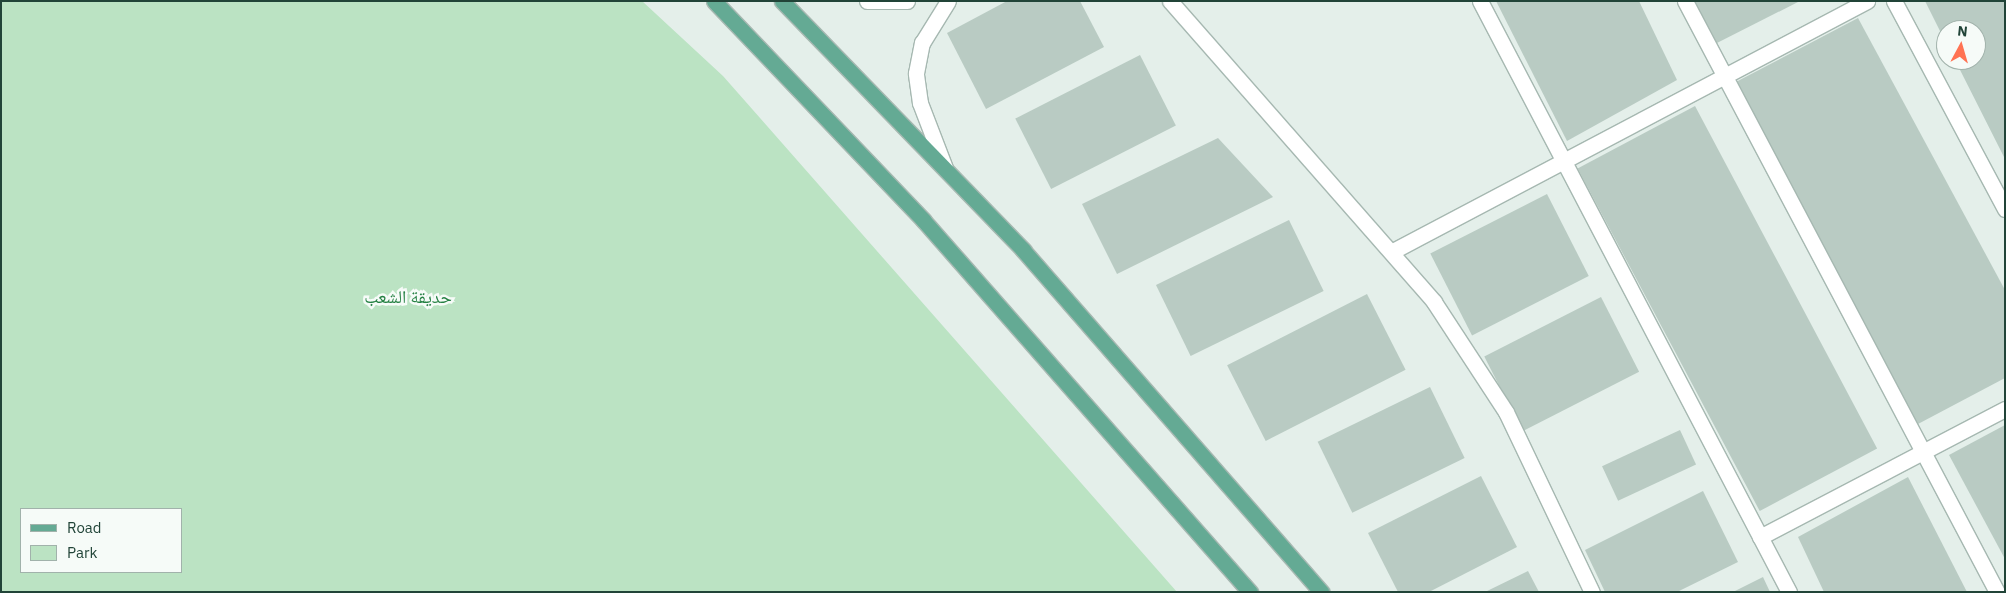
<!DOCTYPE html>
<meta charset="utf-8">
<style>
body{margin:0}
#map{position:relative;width:2006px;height:593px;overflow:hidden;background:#e4efea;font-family:"IBM Plex Sans","Noto Naskh Arabic",sans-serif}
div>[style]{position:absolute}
.green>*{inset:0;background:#bbe3c3}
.building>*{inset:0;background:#b9cbc3;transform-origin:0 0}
.roads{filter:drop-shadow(1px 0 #a6b8b1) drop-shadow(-1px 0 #a6b8b1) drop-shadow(0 1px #a6b8b1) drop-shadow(0 -1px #a6b8b1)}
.street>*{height:15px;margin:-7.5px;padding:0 7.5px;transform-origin:7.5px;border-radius:7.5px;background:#fff}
.primary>*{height:15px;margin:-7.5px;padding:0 7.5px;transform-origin:7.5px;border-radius:7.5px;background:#64aa94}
span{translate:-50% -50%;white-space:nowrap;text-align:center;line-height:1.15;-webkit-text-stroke:5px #f6fbf8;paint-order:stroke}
.park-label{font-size:18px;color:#258143}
.frame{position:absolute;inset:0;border:2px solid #214438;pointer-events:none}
.legend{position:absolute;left:20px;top:508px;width:162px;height:65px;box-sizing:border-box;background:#f6fbf8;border:1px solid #a1b2ab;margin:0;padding:6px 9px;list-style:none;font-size:15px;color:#214438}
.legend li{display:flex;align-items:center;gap:10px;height:25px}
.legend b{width:25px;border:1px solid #a1b2ab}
.north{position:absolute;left:1936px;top:20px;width:50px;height:50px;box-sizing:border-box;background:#f6fbf8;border:1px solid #a1b2ab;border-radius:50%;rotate:6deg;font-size:14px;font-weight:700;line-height:20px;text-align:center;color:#214438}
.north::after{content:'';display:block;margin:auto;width:18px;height:22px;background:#ff7353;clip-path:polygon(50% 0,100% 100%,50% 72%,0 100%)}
</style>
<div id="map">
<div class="green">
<i style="clip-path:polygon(evenodd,1px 1px,642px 1px,723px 76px,1177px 592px,1px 592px,1px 1px,21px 509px,181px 509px,181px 572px,21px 572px,21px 509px)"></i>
</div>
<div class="building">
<i style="clip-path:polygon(1007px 1px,1080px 1px,1104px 47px,986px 109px,947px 33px)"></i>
<i style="clip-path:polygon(1496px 1px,1639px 1px,1677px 80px,1567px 141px)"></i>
<i style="clip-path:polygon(1691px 1px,1800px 1px,1713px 45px)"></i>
<i style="clip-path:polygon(1925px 1px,2005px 1px,2005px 159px,1955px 60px,1976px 60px,1976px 30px,1946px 30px,1946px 43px)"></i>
<i style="clip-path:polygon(1858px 18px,2005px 290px,2005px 378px,1918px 424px,1734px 83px)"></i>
<i style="left:1140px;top:55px;width:79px;height:140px;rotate:63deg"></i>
<i style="left:1695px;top:106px;width:388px;height:133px;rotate:62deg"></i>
<i style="clip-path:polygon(1218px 138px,1273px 197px,1117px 274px,1082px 204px)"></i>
<i style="left:1547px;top:194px;width:92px;height:131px;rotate:63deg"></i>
<i style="left:1289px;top:220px;width:79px;height:148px;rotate:64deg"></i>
<i style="left:1367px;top:294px;width:85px;height:157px;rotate:63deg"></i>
<i style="left:1601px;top:297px;width:84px;height:131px;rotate:63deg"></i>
<i style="left:1430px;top:387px;width:79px;height:125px;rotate:64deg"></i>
<i style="clip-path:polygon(2005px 425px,2005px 559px,1949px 455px)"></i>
<i style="left:1680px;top:430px;width:38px;height:86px;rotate:65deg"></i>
<i style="clip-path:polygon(1481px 476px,1517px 547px,1429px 592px,1398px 592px,1368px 533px)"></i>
<i style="clip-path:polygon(1908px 477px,1967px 592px,1824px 592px,1798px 537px)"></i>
<i style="clip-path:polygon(1703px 491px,1738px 562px,1677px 592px,1605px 592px,1585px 550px)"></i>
<i style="clip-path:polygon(1528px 571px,1539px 592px,1485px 592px)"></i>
<i style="clip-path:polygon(1763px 577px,1770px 592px,1733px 592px)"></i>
</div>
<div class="roads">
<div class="street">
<i style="left:867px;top:1px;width:40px"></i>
<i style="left:1170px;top:1px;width:400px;rotate:48.7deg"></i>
<i style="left:1434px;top:302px;width:131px;rotate:56.8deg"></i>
<i style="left:1506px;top:412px;width:199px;rotate:64.5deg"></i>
<i style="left:1480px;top:1px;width:667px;rotate:62.4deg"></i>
<i style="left:1685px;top:1px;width:668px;rotate:62.17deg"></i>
<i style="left:1894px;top:1px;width:236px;rotate:61.9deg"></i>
<i style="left:945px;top:168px;width:70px;rotate:-111deg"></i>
<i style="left:920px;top:103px;width:30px;rotate:-98deg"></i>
<i style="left:916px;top:73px;width:31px;rotate:-79deg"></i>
<i style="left:922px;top:43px;width:49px;rotate:-58.2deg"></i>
<i style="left:1393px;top:251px;width:536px;rotate:-27.81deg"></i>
<i style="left:1760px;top:537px;width:276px;rotate:-27.6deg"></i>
</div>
<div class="primary">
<i style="left:714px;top:1px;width:304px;rotate:46.3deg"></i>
<i style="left:924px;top:221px;width:494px;rotate:48.7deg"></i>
<i style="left:782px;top:1px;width:347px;rotate:45.9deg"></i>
<i style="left:1023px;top:250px;width:454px;rotate:48.9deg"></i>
</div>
</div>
<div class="park-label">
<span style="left:408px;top:297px">حديقة الشعب</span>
</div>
<div class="frame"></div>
<ul class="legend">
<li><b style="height:6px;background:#64aa94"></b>Road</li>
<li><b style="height:14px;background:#bbe3c3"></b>Park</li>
</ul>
<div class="north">N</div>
</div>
